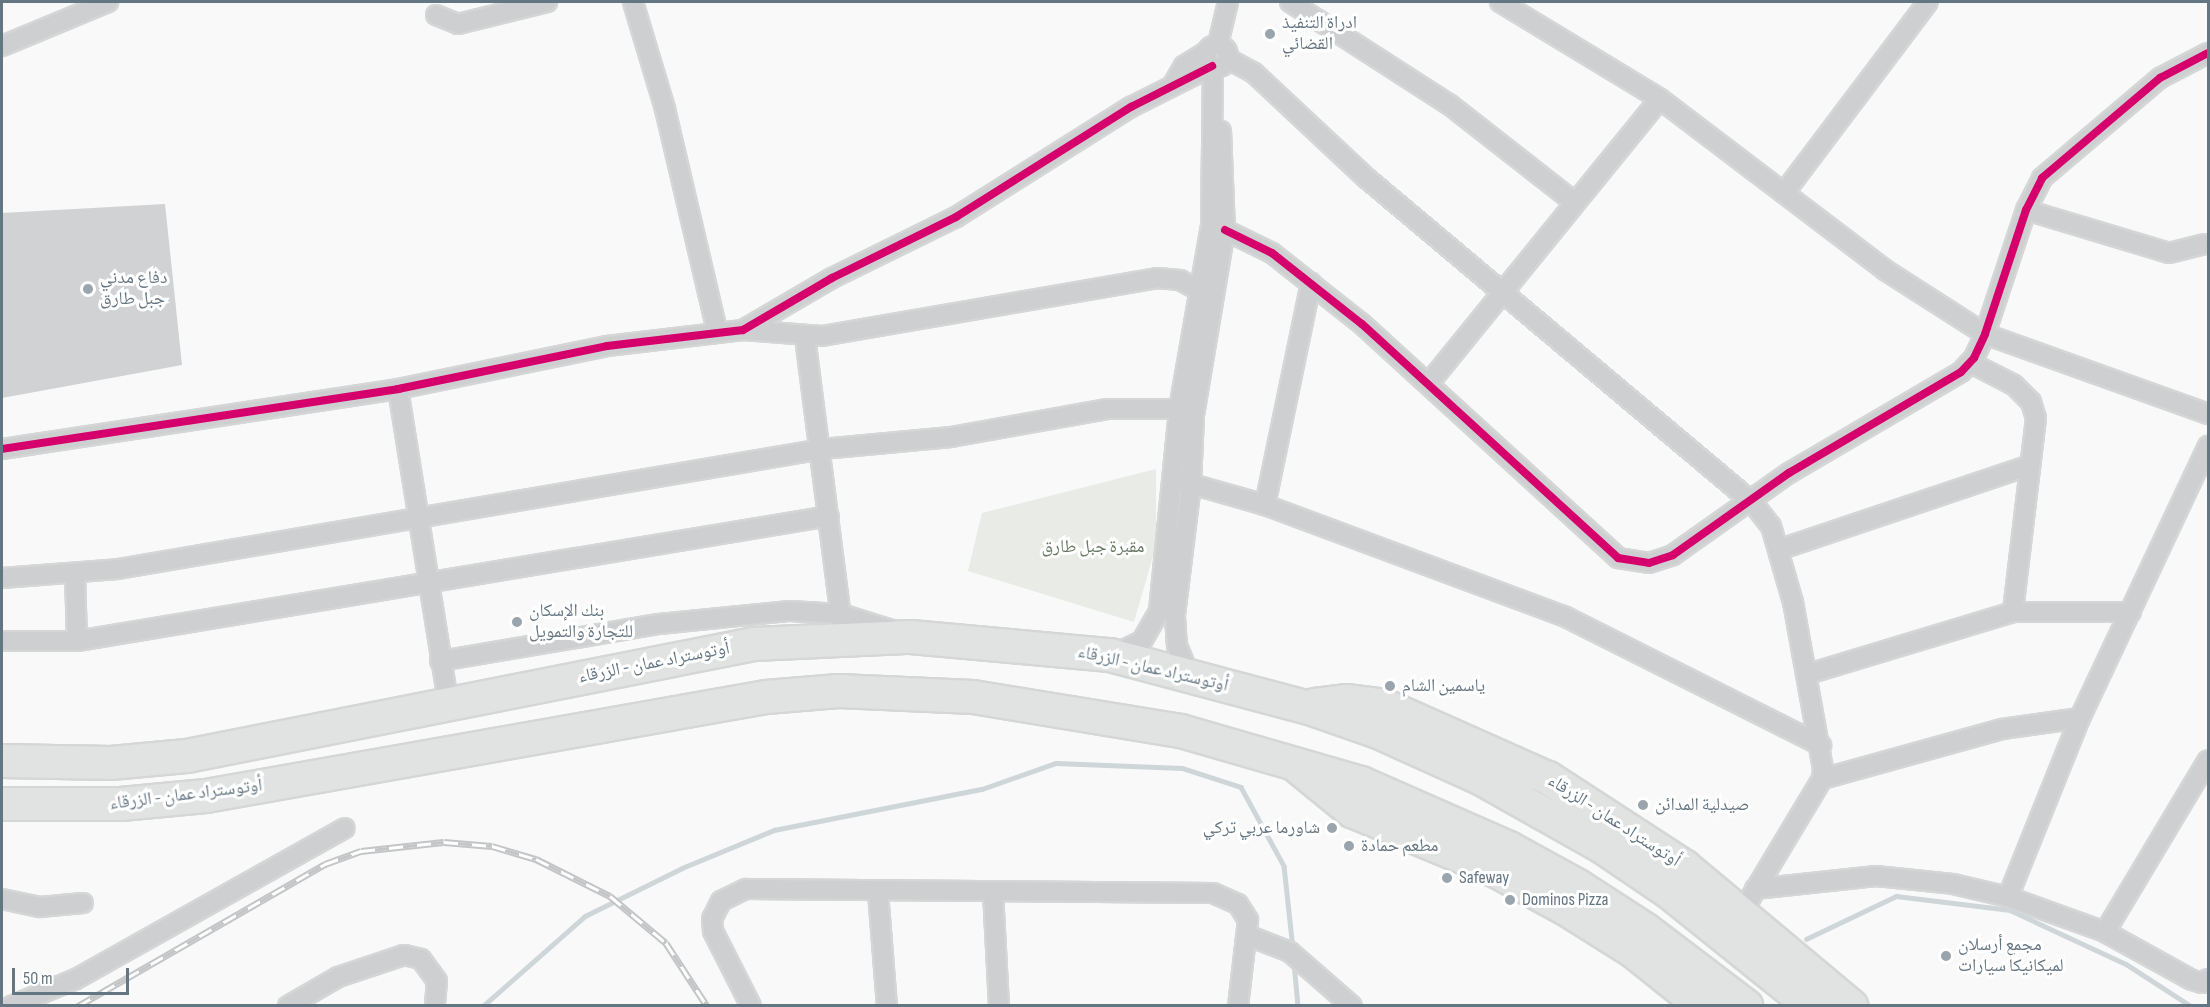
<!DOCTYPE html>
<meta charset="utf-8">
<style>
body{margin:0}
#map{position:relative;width:2210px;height:1007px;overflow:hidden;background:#f9f9f9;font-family:"Sofia Sans Condensed","Noto Naskh Arabic",sans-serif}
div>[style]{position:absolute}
.green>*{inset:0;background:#e8ebe6}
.stream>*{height:4.5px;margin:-2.25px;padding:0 2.25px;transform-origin:2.25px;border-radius:2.25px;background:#ced6d9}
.building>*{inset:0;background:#d0d2d3}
.roads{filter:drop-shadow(2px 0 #d5d6d6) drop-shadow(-2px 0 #d5d6d6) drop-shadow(0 2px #d5d6d6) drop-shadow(0 -2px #d5d6d6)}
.street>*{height:18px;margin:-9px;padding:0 9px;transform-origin:9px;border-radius:9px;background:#cecfd0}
.street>.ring{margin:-9px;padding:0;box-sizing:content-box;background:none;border:18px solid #cecfd0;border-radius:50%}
.highway>*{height:32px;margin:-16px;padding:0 16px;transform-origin:16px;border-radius:16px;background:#e1e2e2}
.rail>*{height:7px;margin-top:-3.5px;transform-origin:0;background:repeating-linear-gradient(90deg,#fff 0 14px,#c3c5c6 0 28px);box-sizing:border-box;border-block:2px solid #c3c5c6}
.cycleway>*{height:8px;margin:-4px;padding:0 4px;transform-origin:4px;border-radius:4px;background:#d6006c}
.dots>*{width:16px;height:16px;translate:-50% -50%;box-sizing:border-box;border:3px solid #fff;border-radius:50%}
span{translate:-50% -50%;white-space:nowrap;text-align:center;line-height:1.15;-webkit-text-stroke:6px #fff;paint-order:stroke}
.poi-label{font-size:18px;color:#657683}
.left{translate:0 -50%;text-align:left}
.right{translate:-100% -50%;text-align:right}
.park-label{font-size:18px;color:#687a64}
.street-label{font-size:18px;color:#657683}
.frame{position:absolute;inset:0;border:3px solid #657683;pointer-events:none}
.scale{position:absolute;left:12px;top:968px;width:117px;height:27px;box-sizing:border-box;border:3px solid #657683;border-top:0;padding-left:8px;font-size:18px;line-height:21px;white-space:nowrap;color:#657683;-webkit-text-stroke:4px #fff;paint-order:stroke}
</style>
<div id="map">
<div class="green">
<i style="clip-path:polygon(1156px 469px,1156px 546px,1134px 622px,968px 571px,982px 513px)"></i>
</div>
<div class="stream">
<i style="left:1806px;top:939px;width:100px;rotate:-25.5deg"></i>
<i style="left:1896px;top:896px;width:115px;rotate:7deg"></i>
<i style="left:2010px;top:910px;width:128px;rotate:25deg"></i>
<i style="left:2126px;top:964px;width:77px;rotate:32.9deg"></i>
<i style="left:1294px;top:963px;width:43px;rotate:84.7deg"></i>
<i style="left:483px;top:1006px;width:136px;rotate:-41.4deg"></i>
<i style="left:585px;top:916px;width:108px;rotate:-26.3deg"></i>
<i style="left:682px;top:868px;width:100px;rotate:-22.4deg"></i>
<i style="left:774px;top:830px;width:212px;rotate:-11.2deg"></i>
<i style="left:982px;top:789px;width:78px;rotate:-19.4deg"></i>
<i style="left:1056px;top:763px;width:126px;rotate:2.3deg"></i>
<i style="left:1182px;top:768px;width:62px;rotate:17.9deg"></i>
<i style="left:1241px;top:787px;width:90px;rotate:61.4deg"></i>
<i style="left:1284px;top:866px;width:83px;rotate:83.8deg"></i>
</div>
<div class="building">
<i style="clip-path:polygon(165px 204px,182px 365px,2px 398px,2px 213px)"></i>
</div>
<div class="roads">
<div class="street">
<i style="left:633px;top:2px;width:112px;rotate:73.3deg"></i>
<i style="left:665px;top:109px;width:227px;rotate:76.8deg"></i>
<i style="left:1290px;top:2px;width:190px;rotate:32.8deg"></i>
<i style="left:1450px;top:105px;width:156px;rotate:38deg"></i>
<i style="left:1500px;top:2px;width:187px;rotate:31.2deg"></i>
<i style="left:1660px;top:99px;width:283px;rotate:37.2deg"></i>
<i style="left:1885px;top:270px;width:119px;rotate:32.6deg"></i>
<i style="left:1985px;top:334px;width:237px;rotate:19.7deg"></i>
<i style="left:436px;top:15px;width:24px;rotate:22deg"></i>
<i style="left:458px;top:24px;width:92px;rotate:-13.9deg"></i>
<i style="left:1218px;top:44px;width:43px;rotate:-76.6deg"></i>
<i class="ring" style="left:1206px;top:45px;width:4px;height:4px"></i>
<i style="left:2px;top:46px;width:115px;rotate:-22.5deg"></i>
<i style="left:1228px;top:59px;width:30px;rotate:28deg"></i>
<i style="left:1254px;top:73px;width:151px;rotate:43.1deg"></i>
<i style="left:1364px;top:176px;width:507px;rotate:40.04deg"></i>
<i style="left:1752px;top:502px;width:31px;rotate:52deg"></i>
<i style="left:1771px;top:526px;width:79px;rotate:73.9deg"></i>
<i style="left:1793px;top:602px;width:170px;rotate:79.8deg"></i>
<i style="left:1823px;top:769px;width:10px;rotate:96deg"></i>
<i style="left:1822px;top:779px;width:155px;rotate:121deg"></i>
<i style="left:1174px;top:83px;width:20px;rotate:-60deg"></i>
<i style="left:1184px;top:66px;width:26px;rotate:-32deg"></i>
<i style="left:1784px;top:193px;width:239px;rotate:-53deg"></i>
<i style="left:2026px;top:210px;width:149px;rotate:16.7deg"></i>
<i style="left:2169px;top:253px;width:36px;rotate:-14deg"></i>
<i style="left:1225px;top:230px;width:52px;rotate:26.1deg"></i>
<i style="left:1272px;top:253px;width:115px;rotate:38.3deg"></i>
<i style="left:1362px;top:324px;width:347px;rotate:42.4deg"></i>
<i style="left:1618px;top:558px;width:31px;rotate:9deg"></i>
<i style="left:1649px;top:563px;width:25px;rotate:-18deg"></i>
<i style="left:1673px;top:555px;width:142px;rotate:-35.3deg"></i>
<i style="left:1789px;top:473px;width:199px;rotate:-30.4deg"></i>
<i style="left:1961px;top:372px;width:19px;rotate:-47deg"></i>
<i style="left:1974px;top:358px;width:26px;rotate:-65deg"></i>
<i style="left:1985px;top:334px;width:131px;rotate:-71.7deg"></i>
<i style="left:2026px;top:210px;width:36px;rotate:-63deg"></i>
<i style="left:2042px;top:178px;width:155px;rotate:-40.3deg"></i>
<i style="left:2160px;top:78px;width:54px;rotate:-27.5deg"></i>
<i style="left:743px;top:330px;width:79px;rotate:4.3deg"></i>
<i style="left:822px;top:336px;width:340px;rotate:-9.8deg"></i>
<i style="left:1157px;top:278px;width:23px;rotate:5deg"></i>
<i style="left:1180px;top:280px;width:23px;rotate:29deg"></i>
<i style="left:805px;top:337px;width:289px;rotate:82.7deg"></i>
<i style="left:1971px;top:363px;width:48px;rotate:27.1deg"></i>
<i style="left:2014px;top:385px;width:24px;rotate:45deg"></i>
<i style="left:2031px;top:402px;width:17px;rotate:73deg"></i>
<i style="left:2036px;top:418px;width:195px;rotate:96.8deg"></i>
<i style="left:1429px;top:383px;width:366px;rotate:-50.9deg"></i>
<i style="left:398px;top:389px;width:321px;rotate:80.9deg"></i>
<i style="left:2px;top:449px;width:401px;rotate:-8.6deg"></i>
<i style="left:398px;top:389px;width:213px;rotate:-11.6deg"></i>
<i style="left:607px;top:346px;width:137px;rotate:-6.7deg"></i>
<i style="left:743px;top:330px;width:103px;rotate:-30.3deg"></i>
<i style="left:832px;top:278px;width:138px;rotate:-26.2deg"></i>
<i style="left:956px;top:217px;width:207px;rotate:-32.2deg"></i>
<i style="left:1131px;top:107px;width:91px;rotate:-26.8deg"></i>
<i style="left:1174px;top:479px;width:95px;rotate:15.9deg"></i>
<i style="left:1265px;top:505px;width:319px;rotate:20.4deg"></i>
<i style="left:1564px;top:616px;width:288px;rotate:26.7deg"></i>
<i style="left:1265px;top:505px;width:227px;rotate:-78.3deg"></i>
<i style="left:1781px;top:549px;width:263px;rotate:-18.6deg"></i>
<i style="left:75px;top:574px;width:67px;rotate:88.3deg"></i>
<i style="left:2px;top:578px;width:116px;rotate:-4.4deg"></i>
<i style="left:118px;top:569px;width:714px;rotate:-9.67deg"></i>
<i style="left:822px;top:449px;width:130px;rotate:-5.3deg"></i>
<i style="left:951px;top:437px;width:158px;rotate:-10.2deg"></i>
<i style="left:1107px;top:409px;width:72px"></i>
<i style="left:2px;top:641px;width:75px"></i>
<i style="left:77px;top:641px;width:762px;rotate:-9.44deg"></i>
<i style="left:1113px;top:655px;width:32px;rotate:-26deg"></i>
<i style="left:1142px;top:641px;width:34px;rotate:-60deg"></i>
<i style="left:1159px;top:611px;width:203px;rotate:-84.3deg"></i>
<i style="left:1179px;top:409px;width:186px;rotate:-80.1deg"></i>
<i style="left:1211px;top:226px;width:160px;rotate:-89.3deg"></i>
<i style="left:440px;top:661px;width:222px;rotate:-9.6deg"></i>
<i style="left:659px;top:624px;width:132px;rotate:-5.7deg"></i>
<i style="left:790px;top:611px;width:51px;rotate:3.4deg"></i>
<i style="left:841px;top:614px;width:57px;rotate:17.5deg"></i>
<i style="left:1808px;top:674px;width:214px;rotate:-16.8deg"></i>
<i style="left:2013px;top:612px;width:118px"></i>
<i style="left:1189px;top:675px;width:31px;rotate:-112deg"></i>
<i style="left:1177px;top:646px;width:31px;rotate:-94deg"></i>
<i style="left:1175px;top:615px;width:132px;rotate:-83deg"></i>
<i style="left:1191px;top:484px;width:69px;rotate:-87.5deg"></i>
<i style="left:1194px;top:415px;width:188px;rotate:-80.5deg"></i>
<i style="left:1225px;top:230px;width:99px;rotate:-92.3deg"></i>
<i style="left:1822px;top:779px;width:187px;rotate:-15.5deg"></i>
<i style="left:2002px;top:729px;width:79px;rotate:-8deg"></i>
<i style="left:1755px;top:889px;width:122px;rotate:-6.1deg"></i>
<i style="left:1876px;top:876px;width:77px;rotate:5.9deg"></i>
<i style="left:1953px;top:884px;width:57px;rotate:13.3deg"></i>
<i style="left:2008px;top:897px;width:193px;rotate:-68.1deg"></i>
<i style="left:2080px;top:718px;width:301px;rotate:-64.8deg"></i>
<i style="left:878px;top:892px;width:114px;rotate:85.5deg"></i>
<i style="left:993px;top:892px;width:114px;rotate:87deg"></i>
<i style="left:2008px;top:897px;width:103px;rotate:19.8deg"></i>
<i style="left:2105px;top:932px;width:99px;rotate:28.9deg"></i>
<i style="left:2192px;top:980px;width:10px;rotate:17deg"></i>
<i style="left:2202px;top:983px;width:7px;rotate:-34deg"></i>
<i style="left:2px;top:899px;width:39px;rotate:12deg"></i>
<i style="left:40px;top:907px;width:43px;rotate:-5.3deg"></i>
<i style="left:2105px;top:932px;width:200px;rotate:-59.1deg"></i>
<i style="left:1249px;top:936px;width:44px;rotate:21.3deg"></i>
<i style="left:1290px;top:952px;width:82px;rotate:41.1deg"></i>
<i style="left:11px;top:1006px;width:70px;rotate:-22.6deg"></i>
<i style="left:76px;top:979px;width:308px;rotate:-29.3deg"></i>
<i style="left:288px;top:1006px;width:58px;rotate:-30.1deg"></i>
<i style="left:338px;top:977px;width:70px;rotate:-18.4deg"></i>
<i style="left:404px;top:955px;width:17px;rotate:13deg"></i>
<i style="left:421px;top:959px;width:27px;rotate:54deg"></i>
<i style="left:437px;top:981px;width:25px;rotate:95deg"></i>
<i style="left:751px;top:1006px;width:84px;rotate:-116.9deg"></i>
<i style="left:713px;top:931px;width:12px;rotate:-95deg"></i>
<i style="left:712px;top:919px;width:20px;rotate:-63deg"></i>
<i style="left:721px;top:901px;width:28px;rotate:-26deg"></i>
<i style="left:746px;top:889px;width:467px;rotate:0.5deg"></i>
<i style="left:1213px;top:893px;width:27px;rotate:24deg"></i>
<i style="left:1238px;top:904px;width:19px;rotate:58deg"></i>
<i style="left:1248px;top:920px;width:87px;rotate:96.6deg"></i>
</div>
<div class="highway">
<i style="left:1315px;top:705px;width:31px;rotate:-7deg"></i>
<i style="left:1346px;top:701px;width:40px;rotate:7.1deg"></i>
<i style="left:1386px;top:706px;width:177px;rotate:24deg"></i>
<i style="left:1548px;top:778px;width:163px;rotate:33deg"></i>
<i style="left:1685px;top:867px;width:217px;rotate:39.9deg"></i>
<i style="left:2px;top:761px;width:109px;rotate:1.1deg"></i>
<i style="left:111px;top:763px;width:76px;rotate:-5.3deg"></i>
<i style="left:187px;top:756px;width:578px;rotate:-11.17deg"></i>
<i style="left:754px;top:644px;width:157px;rotate:-2.6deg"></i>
<i style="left:911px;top:637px;width:200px;rotate:5.2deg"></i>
<i style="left:1110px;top:655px;width:203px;rotate:14.9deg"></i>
<i style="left:1306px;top:707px;width:76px;rotate:19.1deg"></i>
<i style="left:1378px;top:732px;width:114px;rotate:24.3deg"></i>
<i style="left:1482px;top:779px;width:137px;rotate:29.4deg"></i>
<i style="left:1601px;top:846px;width:82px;rotate:34.1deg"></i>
<i style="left:1669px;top:892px;width:182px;rotate:38.8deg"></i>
<i style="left:1298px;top:767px;width:70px;rotate:39.2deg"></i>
<i style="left:1352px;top:811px;width:156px;rotate:22.6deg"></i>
<i style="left:1496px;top:871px;width:80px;rotate:28.5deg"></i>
<i style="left:1566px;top:909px;width:79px;rotate:32.1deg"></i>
<i style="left:1633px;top:951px;width:88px;rotate:38.6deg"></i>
<i style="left:2px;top:804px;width:119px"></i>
<i style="left:121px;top:804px;width:85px;rotate:-5.4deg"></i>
<i style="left:206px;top:796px;width:569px;rotate:-10.03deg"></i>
<i style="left:766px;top:697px;width:73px;rotate:-4.7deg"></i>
<i style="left:839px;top:691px;width:134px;rotate:2.6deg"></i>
<i style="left:973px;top:697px;width:211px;rotate:9.3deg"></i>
<i style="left:1181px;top:731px;width:187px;rotate:16.1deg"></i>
<i style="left:1361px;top:783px;width:162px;rotate:23.7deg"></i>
<i style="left:1509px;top:848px;width:79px;rotate:28.8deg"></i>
<i style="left:1578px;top:886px;width:81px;rotate:32.9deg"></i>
<i style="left:1646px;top:930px;width:126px;rotate:37.2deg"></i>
</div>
</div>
<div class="rail">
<i style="left:78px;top:1006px;width:285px;rotate:-29.9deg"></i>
<i style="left:325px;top:864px;width:38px;rotate:-20deg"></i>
<i style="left:361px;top:851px;width:83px;rotate:-6.2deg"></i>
<i style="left:444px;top:842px;width:48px;rotate:4.8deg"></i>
<i style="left:492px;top:846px;width:46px;rotate:16.5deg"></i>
<i style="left:536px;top:859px;width:83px;rotate:26.6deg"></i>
<i style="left:610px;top:896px;width:73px;rotate:40deg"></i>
<i style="left:666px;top:943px;width:75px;rotate:56.9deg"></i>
</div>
<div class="cycleway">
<i style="left:1225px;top:230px;width:52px;rotate:26.1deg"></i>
<i style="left:1272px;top:253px;width:115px;rotate:38.3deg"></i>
<i style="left:1362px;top:324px;width:347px;rotate:42.4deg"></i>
<i style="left:1618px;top:558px;width:31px;rotate:9deg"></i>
<i style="left:1649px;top:563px;width:25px;rotate:-18deg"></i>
<i style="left:1673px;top:555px;width:142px;rotate:-35.3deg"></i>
<i style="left:1789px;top:473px;width:199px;rotate:-30.4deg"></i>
<i style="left:1961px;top:372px;width:19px;rotate:-47deg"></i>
<i style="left:1974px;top:358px;width:26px;rotate:-65deg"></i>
<i style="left:1985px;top:334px;width:131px;rotate:-71.7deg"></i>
<i style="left:2026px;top:210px;width:36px;rotate:-63deg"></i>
<i style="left:2042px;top:178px;width:155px;rotate:-40.3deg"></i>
<i style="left:2160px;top:78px;width:54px;rotate:-27.5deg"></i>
<i style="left:2px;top:449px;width:401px;rotate:-8.6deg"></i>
<i style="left:398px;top:389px;width:213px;rotate:-11.6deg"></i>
<i style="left:607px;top:346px;width:137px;rotate:-6.7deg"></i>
<i style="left:743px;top:330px;width:103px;rotate:-30.3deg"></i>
<i style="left:832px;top:278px;width:138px;rotate:-26.2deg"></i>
<i style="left:956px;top:217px;width:207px;rotate:-32.2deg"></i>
<i style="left:1131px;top:107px;width:91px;rotate:-26.8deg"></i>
</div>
<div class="dots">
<i style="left:1270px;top:34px;background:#99a4ac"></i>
<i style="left:88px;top:289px;background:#99a4ac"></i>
<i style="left:517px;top:622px;background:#99a4ac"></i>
<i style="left:1390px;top:686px;background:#99a4ac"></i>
<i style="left:1643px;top:805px;background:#99a4ac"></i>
<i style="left:1332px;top:828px;background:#99a4ac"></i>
<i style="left:1349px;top:846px;background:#99a4ac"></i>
<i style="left:1447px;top:878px;background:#99a4ac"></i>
<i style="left:1510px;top:900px;background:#99a4ac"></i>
<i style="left:1946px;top:956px;background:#99a4ac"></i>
</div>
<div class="poi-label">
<span class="left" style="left:1282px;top:34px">ادراة التنفيذ<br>القضائي</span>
<span class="left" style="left:100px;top:289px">دفاع مدني<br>جبل طارق</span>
<span class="left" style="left:529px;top:622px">بنك الإسكان<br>للتجارة والتمويل</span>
<span class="left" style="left:1402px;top:686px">ياسمين الشام</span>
<span class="left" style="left:1655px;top:805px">صيدلية المدائن</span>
<span class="right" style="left:1320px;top:828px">شاورما عربي تركي</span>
<span class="left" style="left:1361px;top:846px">مطعم حمادة</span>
<span class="left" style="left:1459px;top:878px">Safeway</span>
<span class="left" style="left:1522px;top:900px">Dominos Pizza</span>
<span class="left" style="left:1958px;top:956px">مجمع أرسلان<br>لميكانيكا سيارات</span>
</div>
<div class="park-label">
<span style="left:1093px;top:547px">مقبرة جبل طارق</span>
</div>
<div class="street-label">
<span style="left:654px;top:663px;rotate:-11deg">أوتوستراد عمان - الزرقاء</span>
<span style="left:1153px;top:669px;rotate:13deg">أوتوستراد عمان - الزرقاء</span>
<span style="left:186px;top:795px;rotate:-7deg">أوتوستراد عمان - الزرقاء</span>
<span style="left:1614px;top:821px;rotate:33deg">أوتوستراد عمان - الزرقاء</span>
</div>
<div class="frame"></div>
<div class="scale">50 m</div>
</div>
